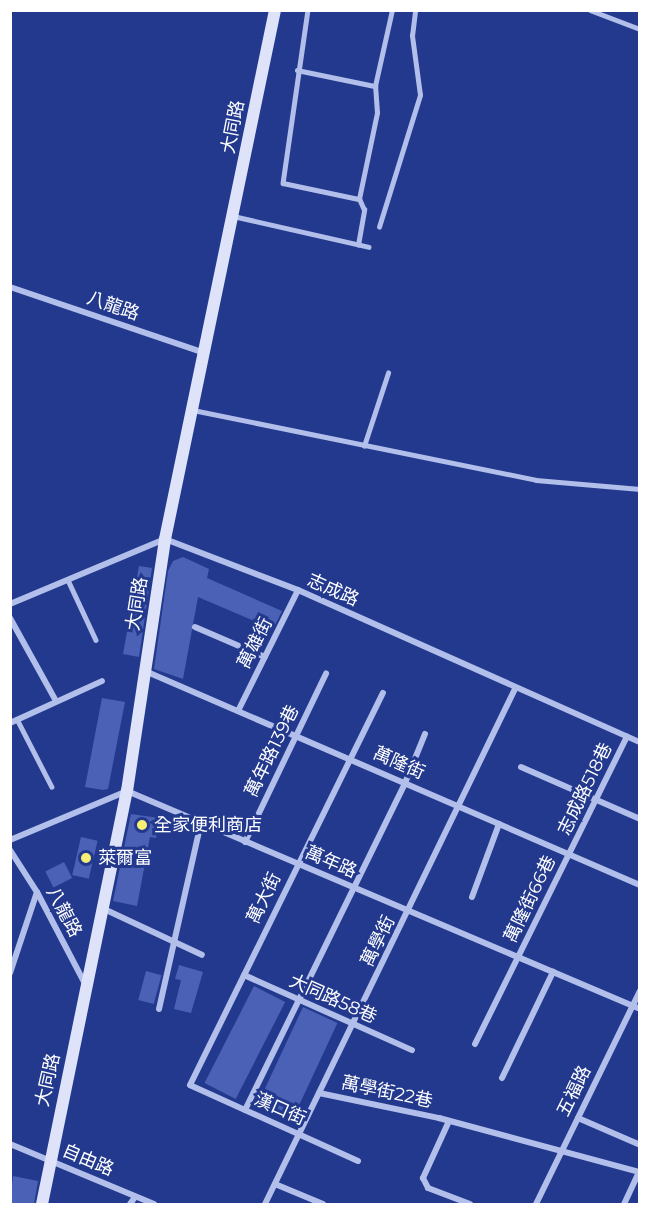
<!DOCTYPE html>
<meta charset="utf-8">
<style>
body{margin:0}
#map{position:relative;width:650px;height:1215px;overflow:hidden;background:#23398e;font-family:Montserrat,"Noto Sans TC",sans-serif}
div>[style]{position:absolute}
.building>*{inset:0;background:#4b61b5;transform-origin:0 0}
.lane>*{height:4.5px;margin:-2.25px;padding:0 2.25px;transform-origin:2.25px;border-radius:2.25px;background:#b2bfeb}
.street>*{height:6px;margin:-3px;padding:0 3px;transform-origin:3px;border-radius:3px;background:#b2bfeb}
.secondary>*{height:12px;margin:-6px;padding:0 6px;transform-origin:6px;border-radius:6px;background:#dee3f9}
.dots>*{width:16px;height:16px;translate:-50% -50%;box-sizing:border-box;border:3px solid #23398e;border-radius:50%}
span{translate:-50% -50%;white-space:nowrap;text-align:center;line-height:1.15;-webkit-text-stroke:6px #23398e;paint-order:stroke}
.street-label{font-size:18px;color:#fff}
.poi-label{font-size:18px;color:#fff}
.left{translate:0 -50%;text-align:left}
.frame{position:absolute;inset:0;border:12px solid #fff;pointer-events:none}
</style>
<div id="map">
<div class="building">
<i style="clip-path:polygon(183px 557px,209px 569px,207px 578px,282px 611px,273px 629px,198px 597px,183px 679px,154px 669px,168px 571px,173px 561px)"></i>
<i style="clip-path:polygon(139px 566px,152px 568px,139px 657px,123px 654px)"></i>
<i style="clip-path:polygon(102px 698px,125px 702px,108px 789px,103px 790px,85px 787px)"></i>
<i style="clip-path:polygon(131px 814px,159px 818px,156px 838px,150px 837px,137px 906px,113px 901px)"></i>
<i style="left:81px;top:837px;width:17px;height:39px;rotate:13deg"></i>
<i style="left:64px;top:862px;width:18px;height:21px;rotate:63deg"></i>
<i style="clip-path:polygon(179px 965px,203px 972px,191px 1013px,174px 1009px,181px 980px,175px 979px)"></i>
<i style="left:146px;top:971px;width:16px;height:30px;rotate:15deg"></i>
<i style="left:254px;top:986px;width:35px;height:109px;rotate:27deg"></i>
<i style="left:303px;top:1007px;width:38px;height:104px;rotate:25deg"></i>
<i style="clip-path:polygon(13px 1176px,38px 1181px,34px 1204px,10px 1204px)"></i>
</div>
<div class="lane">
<i style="left:308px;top:10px;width:175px;rotate:98.2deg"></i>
<i style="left:283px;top:183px;width:78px;rotate:11.9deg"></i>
<i style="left:359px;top:199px;width:88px;rotate:-78.2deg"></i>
<i style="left:377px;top:113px;width:27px;rotate:-94deg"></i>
<i style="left:375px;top:86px;width:78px;rotate:-77.4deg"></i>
<i style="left:590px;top:10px;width:53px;rotate:20.8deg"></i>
<i style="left:297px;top:70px;width:80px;rotate:11.6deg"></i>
<i style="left:233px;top:216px;width:139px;rotate:12.8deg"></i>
<i style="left:379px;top:227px;width:138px;rotate:-72.7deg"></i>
<i style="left:420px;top:95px;width:60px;rotate:-97.7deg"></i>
<i style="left:412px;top:36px;width:26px;rotate:-83deg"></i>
<i style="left:358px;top:245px;width:36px;rotate:-80deg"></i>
<i style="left:364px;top:210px;width:12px;rotate:-114deg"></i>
<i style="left:193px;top:410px;width:350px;rotate:11.5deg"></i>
<i style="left:536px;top:480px;width:104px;rotate:4.9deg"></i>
<i style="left:364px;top:446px;width:77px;rotate:-71.8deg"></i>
<i style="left:68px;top:580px;width:66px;rotate:65deg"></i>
<i style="left:17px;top:719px;width:76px;rotate:62.8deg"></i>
</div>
<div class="street">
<i style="left:10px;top:287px;width:206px;rotate:18.7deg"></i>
<i style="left:10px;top:604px;width:168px;rotate:-22.8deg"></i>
<i style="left:165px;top:539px;width:142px;rotate:21deg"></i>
<i style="left:298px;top:590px;width:374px;rotate:24deg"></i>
<i style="left:10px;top:618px;width:95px;rotate:61deg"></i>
<i style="left:195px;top:627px;width:76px;rotate:23.2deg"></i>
<i style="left:145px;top:671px;width:539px;rotate:23.38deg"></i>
<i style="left:239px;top:709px;width:133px;rotate:-63.6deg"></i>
<i style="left:10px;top:723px;width:101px;rotate:-24.5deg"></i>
<i style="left:521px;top:767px;width:130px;rotate:23.6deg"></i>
<i style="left:10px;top:840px;width:127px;rotate:-22.7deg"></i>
<i style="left:127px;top:791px;width:557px;rotate:23.02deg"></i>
<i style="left:245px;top:842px;width:187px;rotate:-64.3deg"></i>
<i style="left:10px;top:850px;width:50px;rotate:57.3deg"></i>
<i style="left:37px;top:892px;width:104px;rotate:62.4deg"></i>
<i style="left:472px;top:897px;width:78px;rotate:-69.7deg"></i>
<i style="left:104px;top:909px;width:108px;rotate:25.1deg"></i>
<i style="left:10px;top:973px;width:85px;rotate:-71.6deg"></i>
<i style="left:244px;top:975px;width:184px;rotate:24.1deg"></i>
<i style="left:159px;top:1009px;width:191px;rotate:-77.3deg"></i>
<i style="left:475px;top:1044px;width:343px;rotate:-63.7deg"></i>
<i style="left:502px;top:1078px;width:118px;rotate:-64.3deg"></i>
<i style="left:319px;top:1093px;width:123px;rotate:11.8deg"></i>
<i style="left:439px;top:1118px;width:207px;rotate:15.1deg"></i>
<i style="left:639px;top:1172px;width:35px;rotate:115deg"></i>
<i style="left:245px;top:1110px;width:364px;rotate:-63.9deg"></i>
<i style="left:405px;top:783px;width:53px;rotate:-67.8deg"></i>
<i style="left:578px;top:1118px;width:68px;rotate:23.5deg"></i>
<i style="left:449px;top:1121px;width:63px;rotate:114.5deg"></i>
<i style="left:423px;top:1178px;width:11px;rotate:63deg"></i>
<i style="left:428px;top:1188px;width:45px;rotate:20.9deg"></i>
<i style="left:10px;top:1144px;width:156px;rotate:22.6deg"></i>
<i style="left:358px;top:1161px;width:184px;rotate:-155.7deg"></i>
<i style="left:190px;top:1085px;width:437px;rotate:-63.8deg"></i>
<i style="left:275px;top:1184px;width:52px;rotate:22.6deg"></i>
<i style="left:130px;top:1204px;width:9px;rotate:-54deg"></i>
<i style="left:265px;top:1204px;width:572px;rotate:-64.11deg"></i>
<i style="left:536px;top:1204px;width:237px;rotate:-64deg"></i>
</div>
<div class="secondary">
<i style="left:42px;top:1204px;width:422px;rotate:-78.4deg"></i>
<i style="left:127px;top:791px;width:255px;rotate:-81.4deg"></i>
<i style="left:165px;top:539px;width:540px;rotate:-78.25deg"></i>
</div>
<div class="dots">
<i style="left:142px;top:825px;background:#f7ef75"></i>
<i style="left:86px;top:858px;background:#f7ef75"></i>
</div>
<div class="street-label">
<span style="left:233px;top:127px;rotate:-79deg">大同路</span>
<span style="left:113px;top:306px;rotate:19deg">八龍路</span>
<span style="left:333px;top:590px;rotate:24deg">志成路</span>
<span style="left:137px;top:604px;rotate:-81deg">大同路</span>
<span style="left:255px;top:643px;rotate:-63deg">萬雄街</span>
<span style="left:272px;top:751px;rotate:-64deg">萬年路139巷</span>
<span style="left:399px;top:763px;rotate:24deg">萬隆街</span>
<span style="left:585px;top:789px;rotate:-64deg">志成路518巷</span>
<span style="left:331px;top:862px;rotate:23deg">萬年路</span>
<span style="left:264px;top:898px;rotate:-64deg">萬大街</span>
<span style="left:530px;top:899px;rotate:-64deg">萬隆街66巷</span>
<span style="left:64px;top:912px;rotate:62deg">八龍路</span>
<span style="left:378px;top:941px;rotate:-64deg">萬學街</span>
<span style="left:333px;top:999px;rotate:24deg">大同路58巷</span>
<span style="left:48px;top:1080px;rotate:-77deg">大同路</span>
<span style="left:574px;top:1091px;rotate:-64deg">五福路</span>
<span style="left:387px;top:1092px;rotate:12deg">萬學街22巷</span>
<span style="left:280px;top:1109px;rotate:24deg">漢口街</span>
<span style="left:88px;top:1160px;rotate:23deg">自由路</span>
</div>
<div class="poi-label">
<span class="left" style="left:154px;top:825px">全家便利商店</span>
<span class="left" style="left:98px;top:858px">萊爾富</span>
</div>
<div class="frame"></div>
</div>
